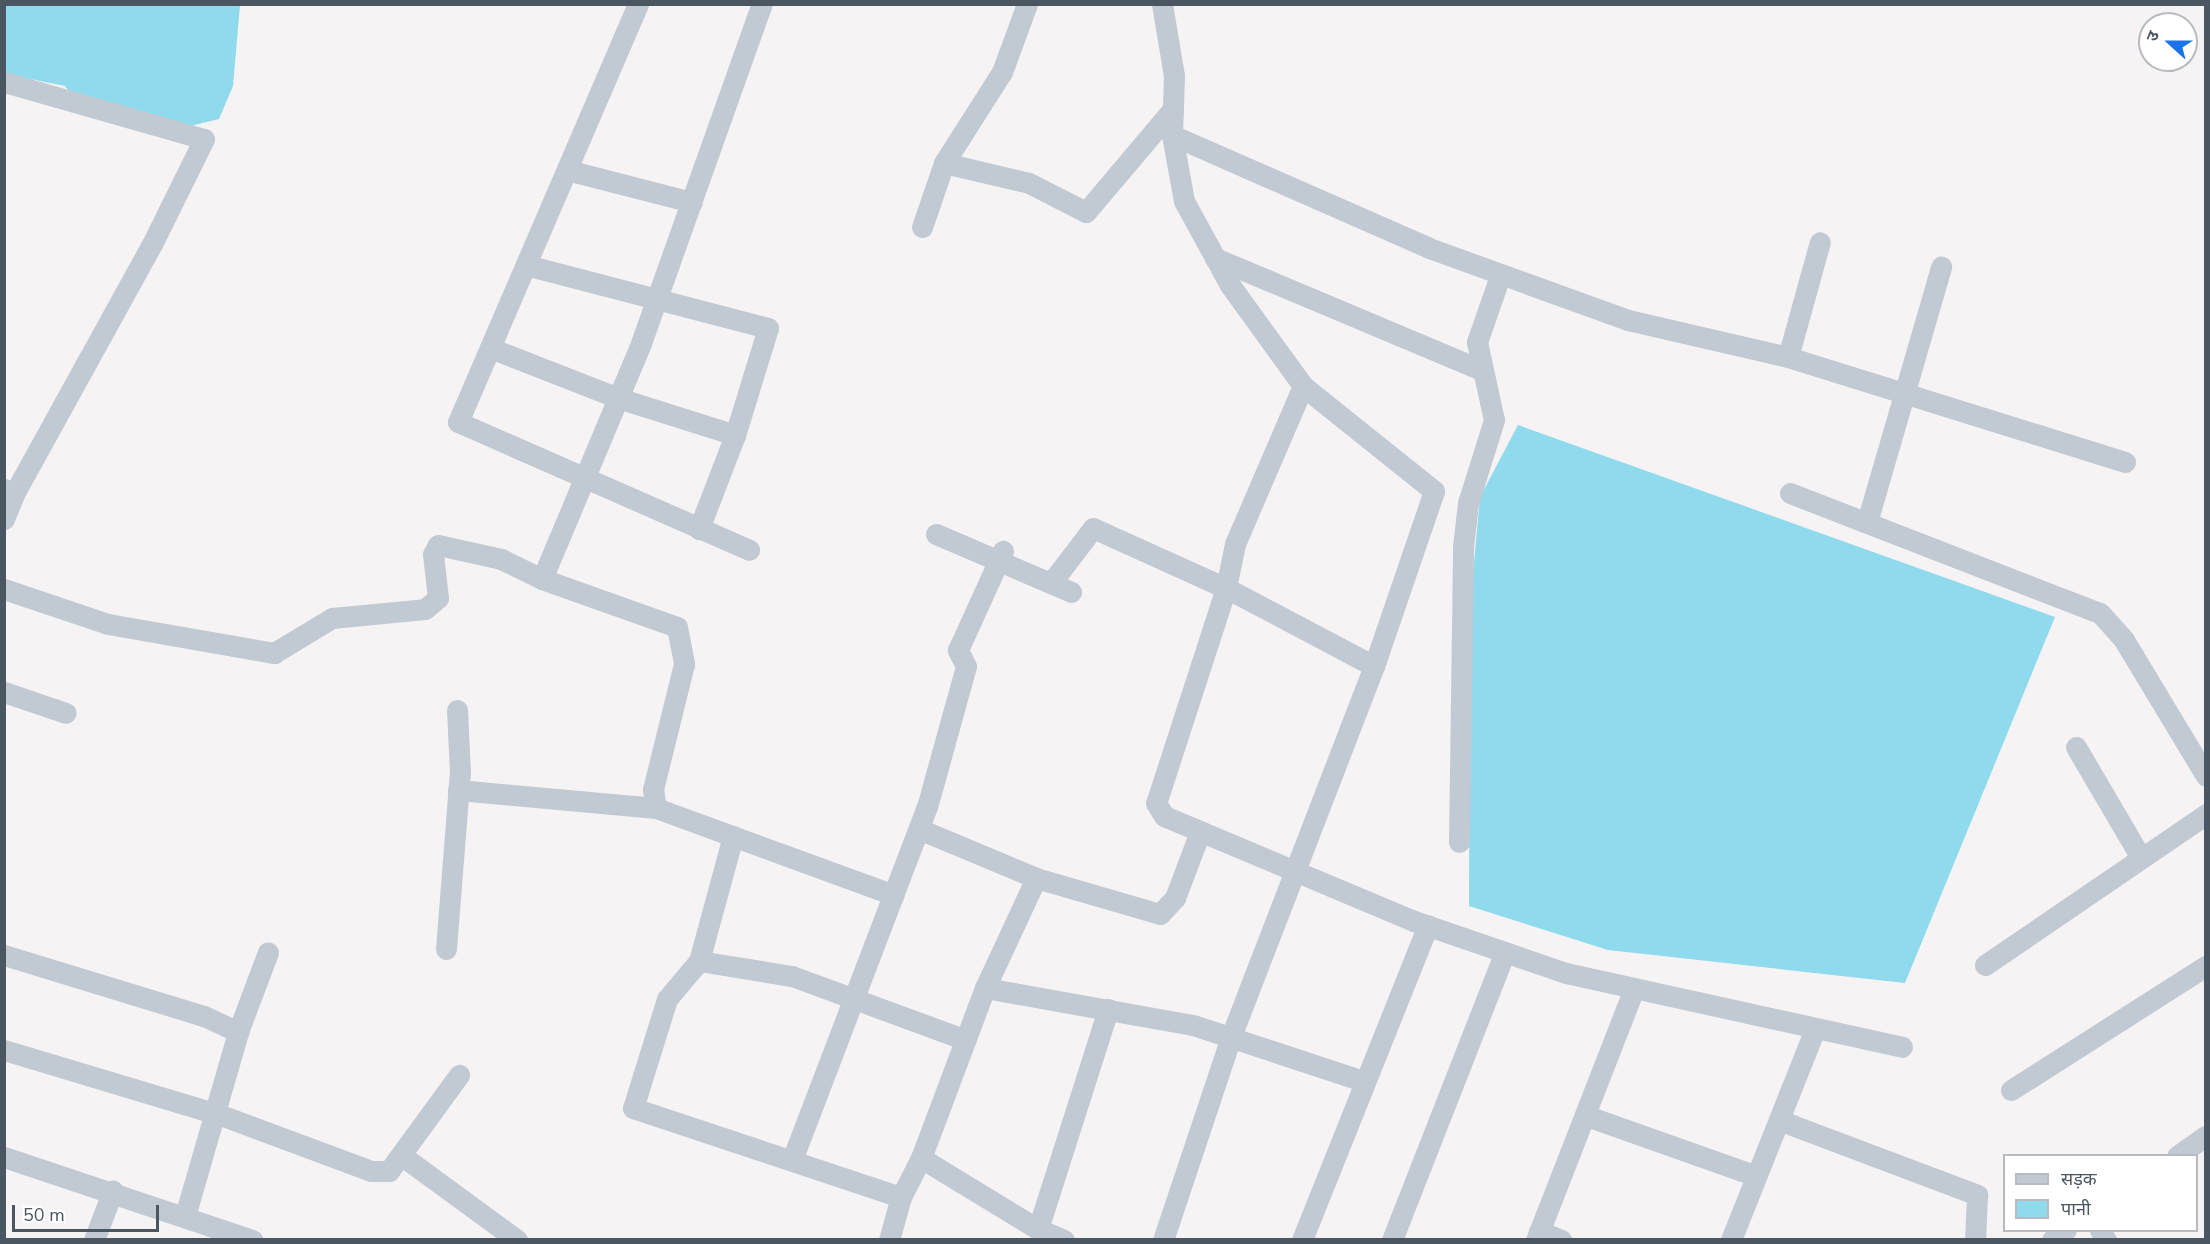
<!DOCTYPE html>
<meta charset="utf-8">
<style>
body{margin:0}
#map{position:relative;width:2210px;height:1244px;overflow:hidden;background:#f5f3f3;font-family:"Nunito Sans","Noto Sans Devanagari",sans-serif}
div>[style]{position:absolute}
.water>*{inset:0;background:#90daee}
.minor>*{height:21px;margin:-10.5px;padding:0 10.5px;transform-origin:10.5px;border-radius:10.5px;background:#c1cad2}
span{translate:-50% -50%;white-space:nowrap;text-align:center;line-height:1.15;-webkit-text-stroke:6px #fff;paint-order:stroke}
.frame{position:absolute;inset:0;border:6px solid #4a5661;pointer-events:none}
.legend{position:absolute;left:2003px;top:1154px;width:195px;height:78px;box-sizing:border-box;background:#fff;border:2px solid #b7bbc0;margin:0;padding:8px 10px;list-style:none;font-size:18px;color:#4a5661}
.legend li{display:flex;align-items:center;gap:12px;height:30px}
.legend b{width:30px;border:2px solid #b7bbc0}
.north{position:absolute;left:2138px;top:12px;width:60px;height:60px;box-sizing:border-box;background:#fff;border:2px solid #b7bbc0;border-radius:50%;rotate:291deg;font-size:16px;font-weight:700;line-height:24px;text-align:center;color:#4a5661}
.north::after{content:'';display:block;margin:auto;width:21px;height:27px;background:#1a73e8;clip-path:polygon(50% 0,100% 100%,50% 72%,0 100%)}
.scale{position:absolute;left:12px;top:1205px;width:147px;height:27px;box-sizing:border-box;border:3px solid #4a5661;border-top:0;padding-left:8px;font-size:18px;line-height:21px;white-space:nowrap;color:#4a5661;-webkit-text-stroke:4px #fff;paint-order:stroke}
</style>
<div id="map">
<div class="water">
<i style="clip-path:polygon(4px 5px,240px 5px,233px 86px,219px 119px,170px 131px,73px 97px,65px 86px,5px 74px)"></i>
<i style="clip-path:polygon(1518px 425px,2055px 617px,1905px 983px,1608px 950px,1469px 906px,1470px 607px,1480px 497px)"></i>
</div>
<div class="minor">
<i style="left:638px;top:4px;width:455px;rotate:113.3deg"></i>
<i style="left:458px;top:422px;width:318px;rotate:23.7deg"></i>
<i style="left:1162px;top:4px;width:73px;rotate:80.5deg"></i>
<i style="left:1174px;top:76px;width:59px;rotate:91.9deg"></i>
<i style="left:1172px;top:135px;width:67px;rotate:79.7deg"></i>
<i style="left:1184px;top:201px;width:96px;rotate:61.3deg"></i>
<i style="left:1230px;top:285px;width:125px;rotate:54.1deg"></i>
<i style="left:1303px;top:386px;width:168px;rotate:38.7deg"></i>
<i style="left:1434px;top:491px;width:185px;rotate:108.9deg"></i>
<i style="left:1374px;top:666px;width:398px;rotate:111.1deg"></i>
<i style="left:1231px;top:1037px;width:214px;rotate:108.5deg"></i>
<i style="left:4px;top:82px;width:208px;rotate:15.9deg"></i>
<i style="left:204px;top:139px;width:117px;rotate:116.3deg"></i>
<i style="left:152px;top:244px;width:286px;rotate:118.9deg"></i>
<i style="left:14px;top:494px;width:11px;rotate:-153deg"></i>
<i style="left:1172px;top:135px;width:281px;rotate:23.7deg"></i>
<i style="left:1429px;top:248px;width:212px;rotate:19.9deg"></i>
<i style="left:1628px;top:320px;width:164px;rotate:13deg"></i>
<i style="left:1788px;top:357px;width:353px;rotate:17.3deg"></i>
<i style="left:944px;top:163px;width:87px;rotate:13.2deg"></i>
<i style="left:1029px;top:183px;width:64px;rotate:27deg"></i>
<i style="left:1086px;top:212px;width:135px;rotate:-49.8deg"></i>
<i style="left:567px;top:170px;width:129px;rotate:14.4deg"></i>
<i style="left:922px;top:227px;width:68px;rotate:-71deg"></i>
<i style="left:944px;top:163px;width:108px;rotate:-57.5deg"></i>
<i style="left:1002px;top:72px;width:72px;rotate:-69.8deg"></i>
<i style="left:1215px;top:258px;width:286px;rotate:22.8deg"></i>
<i style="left:526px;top:265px;width:250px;rotate:14.6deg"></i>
<i style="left:768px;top:328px;width:112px;rotate:107.1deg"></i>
<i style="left:735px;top:435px;width:101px;rotate:111deg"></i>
<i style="left:490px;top:348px;width:137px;rotate:21.3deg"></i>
<i style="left:618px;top:398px;width:123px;rotate:17.5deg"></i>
<i style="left:1788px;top:357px;width:119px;rotate:-74.5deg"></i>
<i style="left:1303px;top:386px;width:172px;rotate:113.3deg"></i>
<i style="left:1235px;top:544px;width:45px;rotate:101.6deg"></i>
<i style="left:1226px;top:588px;width:226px;rotate:108deg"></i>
<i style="left:1156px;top:803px;width:15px;rotate:58deg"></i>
<i style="left:1164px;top:816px;width:271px;rotate:22.8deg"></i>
<i style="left:1414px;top:921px;width:161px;rotate:18.9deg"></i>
<i style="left:1566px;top:973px;width:344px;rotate:12.4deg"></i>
<i style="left:1790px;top:493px;width:332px;rotate:21.2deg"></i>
<i style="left:2100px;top:613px;width:36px;rotate:48deg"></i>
<i style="left:2124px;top:640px;width:159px;rotate:58.9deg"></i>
<i style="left:4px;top:519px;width:27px;rotate:-68deg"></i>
<i style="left:1867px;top:522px;width:266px;rotate:-73.8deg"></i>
<i style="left:936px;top:534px;width:147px;rotate:23.2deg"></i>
<i style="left:542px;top:579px;width:256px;rotate:-67.2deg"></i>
<i style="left:641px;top:343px;width:360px;rotate:-70.4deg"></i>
<i style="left:1051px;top:583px;width:69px;rotate:-52.6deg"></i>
<i style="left:1093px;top:528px;width:146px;rotate:24.3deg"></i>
<i style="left:1226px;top:588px;width:167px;rotate:27.8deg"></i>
<i style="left:4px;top:589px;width:110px;rotate:18.6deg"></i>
<i style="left:108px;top:624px;width:169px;rotate:9.9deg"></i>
<i style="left:274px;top:653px;width:68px;rotate:-31.1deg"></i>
<i style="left:332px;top:618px;width:93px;rotate:-5.5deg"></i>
<i style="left:425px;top:609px;width:17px;rotate:-40deg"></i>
<i style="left:438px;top:598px;width:44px;rotate:-96.5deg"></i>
<i style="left:433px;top:554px;width:10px;rotate:-61deg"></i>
<i style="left:438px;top:545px;width:65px;rotate:12.5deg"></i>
<i style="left:501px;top:559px;width:46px;rotate:26deg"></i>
<i style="left:542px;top:579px;width:143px;rotate:19.6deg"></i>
<i style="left:677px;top:627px;width:38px;rotate:79deg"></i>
<i style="left:684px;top:664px;width:129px;rotate:103.9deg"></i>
<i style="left:653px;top:789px;width:19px;rotate:81deg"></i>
<i style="left:656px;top:808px;width:253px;rotate:20.1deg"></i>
<i style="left:4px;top:692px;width:65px;rotate:18.7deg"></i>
<i style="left:2076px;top:747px;width:129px;rotate:59.6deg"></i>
<i style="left:458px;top:790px;width:199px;rotate:5.2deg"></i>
<i style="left:919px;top:829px;width:127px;rotate:22.7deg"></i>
<i style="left:1036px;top:878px;width:129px;rotate:16.2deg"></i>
<i style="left:1160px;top:914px;width:22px;rotate:-47deg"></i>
<i style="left:1175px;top:898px;width:71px;rotate:-69.3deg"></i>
<i style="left:733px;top:836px;width:130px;rotate:105.2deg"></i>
<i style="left:699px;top:961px;width:50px;rotate:130.1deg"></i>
<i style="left:667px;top:999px;width:114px;rotate:107.3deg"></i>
<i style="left:633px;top:1108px;width:282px;rotate:18.4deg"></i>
<i style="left:1459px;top:842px;width:295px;rotate:-89.2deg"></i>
<i style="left:1463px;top:547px;width:44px;rotate:-83.5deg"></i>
<i style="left:1468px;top:503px;width:87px;rotate:-72.6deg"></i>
<i style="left:1494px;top:420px;width:80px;rotate:-102.3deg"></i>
<i style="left:1477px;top:342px;width:70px;rotate:-70.8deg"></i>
<i style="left:446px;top:949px;width:177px;rotate:-85.5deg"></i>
<i style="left:460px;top:773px;width:63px;rotate:-92.7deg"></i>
<i style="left:4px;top:955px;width:209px;rotate:17deg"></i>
<i style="left:204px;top:1016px;width:38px;rotate:25deg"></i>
<i style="left:699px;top:961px;width:94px;rotate:9.2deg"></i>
<i style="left:792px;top:976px;width:185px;rotate:20.2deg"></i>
<i style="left:1985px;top:965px;width:268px;rotate:-34.3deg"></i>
<i style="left:985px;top:988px;width:211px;rotate:10.1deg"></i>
<i style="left:1193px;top:1025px;width:179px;rotate:18.2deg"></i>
<i style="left:4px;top:1050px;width:223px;rotate:16.7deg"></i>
<i style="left:218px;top:1114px;width:163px;rotate:20.4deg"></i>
<i style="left:371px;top:1171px;width:18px"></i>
<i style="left:389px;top:1171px;width:119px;rotate:-53.9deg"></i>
<i style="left:2011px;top:1090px;width:231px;rotate:-32.5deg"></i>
<i style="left:1587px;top:1116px;width:179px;rotate:19.5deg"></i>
<i style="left:1779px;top:1120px;width:212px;rotate:20.7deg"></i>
<i style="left:1977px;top:1195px;width:45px;rotate:92.5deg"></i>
<i style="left:401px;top:1155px;width:144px;rotate:36.2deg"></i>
<i style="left:2177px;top:1156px;width:35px;rotate:-35deg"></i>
<i style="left:4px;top:1157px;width:262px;rotate:18.5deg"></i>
<i style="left:921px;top:1158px;width:137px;rotate:31.3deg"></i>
<i style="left:1038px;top:1229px;width:28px;rotate:23deg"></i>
<i style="left:792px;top:1160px;width:378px;rotate:-69.1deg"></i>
<i style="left:927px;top:807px;width:146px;rotate:-74.5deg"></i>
<i style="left:966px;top:666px;width:18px;rotate:-117deg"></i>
<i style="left:958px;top:650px;width:109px;rotate:-65.6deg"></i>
<i style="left:185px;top:1216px;width:191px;rotate:-73.9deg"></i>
<i style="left:238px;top:1032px;width:85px;rotate:-69.4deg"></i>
<i style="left:1038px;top:1229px;width:231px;rotate:-72.3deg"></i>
<i style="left:2100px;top:1230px;width:12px;rotate:59deg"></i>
<i style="left:1539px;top:1231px;width:24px;rotate:22deg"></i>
<i style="left:94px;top:1240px;width:53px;rotate:-69.2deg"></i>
<i style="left:889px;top:1240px;width:45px;rotate:-74.4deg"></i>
<i style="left:901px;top:1197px;width:44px;rotate:-62.9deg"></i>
<i style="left:921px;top:1158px;width:182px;rotate:-69.4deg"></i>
<i style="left:985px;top:988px;width:121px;rotate:-65.1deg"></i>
<i style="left:1302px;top:1240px;width:339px;rotate:-68.2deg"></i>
<i style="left:1392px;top:1240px;width:309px;rotate:-68.6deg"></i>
<i style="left:1536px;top:1240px;width:269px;rotate:-68.7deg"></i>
<i style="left:1731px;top:1240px;width:227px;rotate:-68.3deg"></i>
<i style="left:2052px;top:1240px;width:17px;rotate:-36deg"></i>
</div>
<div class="frame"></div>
<ul class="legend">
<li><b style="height:8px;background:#c1cad2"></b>सड़क</li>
<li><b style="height:16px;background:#90daee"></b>पानी</li>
</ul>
<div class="north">उ</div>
<div class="scale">50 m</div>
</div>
